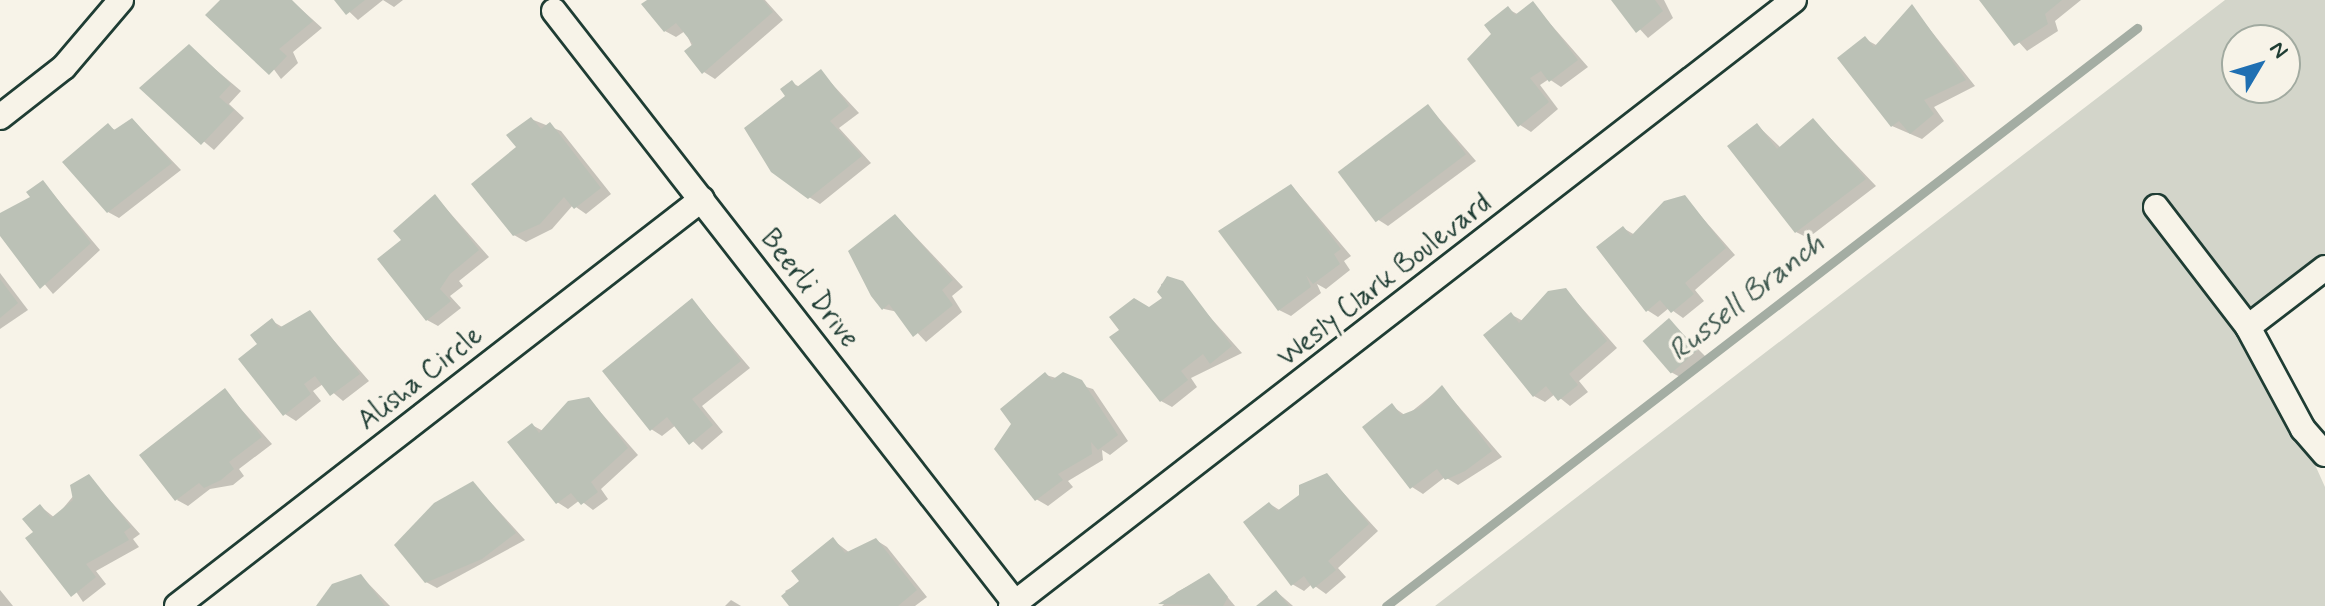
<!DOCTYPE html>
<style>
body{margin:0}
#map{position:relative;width:2325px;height:606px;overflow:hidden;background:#f7f3e8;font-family:Mynerve,sans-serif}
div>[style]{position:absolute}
.green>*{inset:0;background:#d3d5ca}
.shadow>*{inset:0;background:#0003}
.stream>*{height:9px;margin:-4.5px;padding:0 4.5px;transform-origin:4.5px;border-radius:4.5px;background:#a4ada3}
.building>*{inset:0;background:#bbc1b6;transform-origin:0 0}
.roads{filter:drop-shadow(2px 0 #1f3d34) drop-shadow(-2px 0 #1f3d34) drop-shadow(0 2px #1f3d34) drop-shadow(0 -2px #1f3d34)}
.minor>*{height:24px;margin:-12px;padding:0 12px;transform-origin:12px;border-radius:12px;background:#f7f3e8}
span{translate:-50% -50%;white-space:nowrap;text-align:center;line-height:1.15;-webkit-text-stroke:7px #f7f3e8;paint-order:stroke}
.street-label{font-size:28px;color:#1f3d34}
.water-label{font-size:30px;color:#405950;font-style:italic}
.north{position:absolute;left:2221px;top:24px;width:80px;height:80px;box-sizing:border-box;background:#f7f3e8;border:2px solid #a1aaa0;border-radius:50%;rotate:52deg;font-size:22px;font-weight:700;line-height:32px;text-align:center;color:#1f3d34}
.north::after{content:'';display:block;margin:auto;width:28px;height:36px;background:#1f6fb2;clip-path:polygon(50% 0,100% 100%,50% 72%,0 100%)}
</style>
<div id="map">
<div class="green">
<i style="clip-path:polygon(evenodd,2225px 0,2325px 0,2325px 272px,2254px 329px,2325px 487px,2325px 606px,1435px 606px,2225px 0,2237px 40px,2285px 40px,2285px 88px,2237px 88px,2237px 40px)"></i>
</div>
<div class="shadow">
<i style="clip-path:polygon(223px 0,291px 0,322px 28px,293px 52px,298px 63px,281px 79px)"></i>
<i style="clip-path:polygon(337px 0,403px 0,394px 7px,383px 0,358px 20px)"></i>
<i style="clip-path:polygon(650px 0,765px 0,783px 20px,715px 79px,704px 72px,685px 31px,676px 37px,665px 31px)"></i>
<i style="clip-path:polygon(1613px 0,1664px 0,1673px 18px,1648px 38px)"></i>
<i style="clip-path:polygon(1981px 0,2081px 0,2055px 21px,2058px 31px,2027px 51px)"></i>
<i style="clip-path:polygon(1533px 4px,1588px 67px,1561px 87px,1549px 79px,1540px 85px,1558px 109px,1531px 132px,1520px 125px,1494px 34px,1508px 9px,1519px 15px)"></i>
<i style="clip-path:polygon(1912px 7px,1975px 86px,1934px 107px,1944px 121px,1922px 139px,1892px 126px,1865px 39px,1878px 46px)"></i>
<i style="clip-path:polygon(189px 47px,241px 91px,229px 104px,244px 118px,214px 150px,141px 88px)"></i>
<i style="clip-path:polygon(821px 72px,859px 113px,839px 128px,871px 163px,820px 204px,809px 197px,788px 96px,792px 83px,800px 87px)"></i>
<i style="clip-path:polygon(1429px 107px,1476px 161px,1388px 226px,1377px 219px)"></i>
<i style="clip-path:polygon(531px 119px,561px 131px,611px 194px,586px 214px,573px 205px,552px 229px,526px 242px,514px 235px,518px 147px)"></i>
<i style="clip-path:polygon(133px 120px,181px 170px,119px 218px,108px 212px,108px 126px,117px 131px)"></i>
<i style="clip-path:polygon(1813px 120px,1876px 186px,1808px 238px,1796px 232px,1757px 125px,1781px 148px)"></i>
<i style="clip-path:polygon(43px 182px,100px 250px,53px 294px,0 232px,0 217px,34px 197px)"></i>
<i style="clip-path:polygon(1292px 186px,1351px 256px,1344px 261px,1350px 270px,1326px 289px,1317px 284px,1321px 293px,1291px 316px,1279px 310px)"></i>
<i style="clip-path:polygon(435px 196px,489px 257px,459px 281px,463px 286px,450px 296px,461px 308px,438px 326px,427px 320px,403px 241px)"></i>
<i style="clip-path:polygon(1685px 198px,1735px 255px,1695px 290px,1704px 301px,1683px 318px,1669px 308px,1658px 317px,1647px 310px,1623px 228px,1635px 235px)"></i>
<i style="clip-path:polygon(896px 216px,963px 287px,952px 296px,962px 312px,926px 342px,898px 312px,884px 309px,850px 252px)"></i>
<i style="clip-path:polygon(0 273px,28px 310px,0 329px)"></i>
<i style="clip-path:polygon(1177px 280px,1242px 353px,1191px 378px,1197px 387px,1172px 407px,1161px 401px,1148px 310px,1164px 299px,1161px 284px)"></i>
<i style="clip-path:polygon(1566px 290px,1617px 348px,1579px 381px,1588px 392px,1570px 406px,1555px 394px,1545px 402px,1534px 396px,1512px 315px,1523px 321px)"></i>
<i style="clip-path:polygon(692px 300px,750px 368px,702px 406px,723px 432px,702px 450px,676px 425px,662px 436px,651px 429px)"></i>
<i style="clip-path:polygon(310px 313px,369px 381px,343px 401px,323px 384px,313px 391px,321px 401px,296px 421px,285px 414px,260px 345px,272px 321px,284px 328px)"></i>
<i style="clip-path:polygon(1669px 320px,1706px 357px,1680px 377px,1669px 371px)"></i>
<i style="clip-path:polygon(1046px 375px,1093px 389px,1128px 441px,1110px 455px,1102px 450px,1103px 460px,1068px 481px,1073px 487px,1048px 506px,1036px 499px)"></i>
<i style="clip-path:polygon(1442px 387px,1502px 457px,1458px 485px,1445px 477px,1423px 494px,1412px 487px,1392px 406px,1406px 416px)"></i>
<i style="clip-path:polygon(225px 391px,272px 444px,239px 469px,244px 476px,233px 485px,210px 489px,188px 506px,177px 500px)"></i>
<i style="clip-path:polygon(589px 399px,638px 455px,601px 489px,608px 499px,593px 510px,580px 500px,568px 509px,557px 502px,532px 425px,543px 431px)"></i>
<i style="clip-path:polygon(1327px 475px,1378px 531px,1338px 568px,1346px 577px,1326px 594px,1312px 584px,1304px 591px,1292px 584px,1270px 504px,1281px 511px)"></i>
<i style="clip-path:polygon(89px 477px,140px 534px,133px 539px,139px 547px,96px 571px,106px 584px,83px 602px,36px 532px,40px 506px,55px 518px)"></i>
<i style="clip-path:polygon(473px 483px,525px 540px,437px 588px,426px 582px)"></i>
<i style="clip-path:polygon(833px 540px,850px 553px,876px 540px,887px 547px,927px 597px,915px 606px,798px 606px,785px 591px,802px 582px)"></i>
<i style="clip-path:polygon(1209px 575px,1235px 606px,1162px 606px,1177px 592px)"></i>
<i style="clip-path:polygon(361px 576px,390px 606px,320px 606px)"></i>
<i style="clip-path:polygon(0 590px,13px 606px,0 606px)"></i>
<i style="clip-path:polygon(1277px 592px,1293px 606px,1259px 606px)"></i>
<i style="clip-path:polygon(731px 600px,741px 606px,725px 606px)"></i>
</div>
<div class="stream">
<i style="left:1386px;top:606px;width:948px;rotate:-37.58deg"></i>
</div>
<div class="building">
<i style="clip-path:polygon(220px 0,292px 0,313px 21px,279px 49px,287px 56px,269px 75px,205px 15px)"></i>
<i style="clip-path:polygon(334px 0,365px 0,346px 15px)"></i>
<i style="clip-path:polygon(647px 0,763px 0,773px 12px,702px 74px,684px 51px,693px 44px,676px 23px,664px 32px,641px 4px)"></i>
<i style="clip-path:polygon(1611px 0,1655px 0,1663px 11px,1636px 33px)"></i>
<i style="clip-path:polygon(1979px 0,2062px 0,2045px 14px,2048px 24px,2014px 46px)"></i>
<i style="clip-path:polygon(1533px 1px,1578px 60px,1549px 82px,1541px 71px,1530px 78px,1549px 102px,1518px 127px,1467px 59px,1491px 34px,1484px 25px,1508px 6px,1515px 15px)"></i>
<i style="clip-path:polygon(1912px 4px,1966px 80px,1924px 100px,1934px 114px,1910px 134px,1899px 121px,1891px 127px,1837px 58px,1865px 36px,1874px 47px)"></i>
<i style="clip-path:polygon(189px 44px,231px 84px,219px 97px,234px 110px,201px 145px,139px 88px)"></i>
<i style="clip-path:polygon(821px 69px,849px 106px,830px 121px,862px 156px,808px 199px,771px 172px,744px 128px,785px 96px,780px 89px,792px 80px,797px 87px)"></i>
<i style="left:1428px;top:104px;width:63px;height:113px;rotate:53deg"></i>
<i style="clip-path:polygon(531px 117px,541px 129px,550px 122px,601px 188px,574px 209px,564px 197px,540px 224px,513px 236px,471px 184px,516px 147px,506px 135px)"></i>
<i style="clip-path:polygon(132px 118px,172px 163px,107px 213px,62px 162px,108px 123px,114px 130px)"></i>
<i style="clip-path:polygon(1813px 118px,1866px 179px,1795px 233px,1727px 146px,1757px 123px,1777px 149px)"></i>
<i style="clip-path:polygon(43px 180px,91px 243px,40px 289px,0 236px,0 213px,30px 197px,26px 192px)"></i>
<i style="clip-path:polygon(1291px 184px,1341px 249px,1334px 254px,1340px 264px,1313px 284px,1306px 275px,1311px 287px,1278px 311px,1218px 231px)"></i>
<i style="clip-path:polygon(435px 194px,479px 250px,450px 274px,440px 289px,451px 301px,426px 321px,377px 259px,401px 240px,393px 231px)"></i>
<i style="clip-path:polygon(1685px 195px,1726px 248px,1685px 283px,1694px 294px,1671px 313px,1660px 300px,1646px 312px,1596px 247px,1623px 226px,1631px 236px,1664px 201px)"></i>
<i style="clip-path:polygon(895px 214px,953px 280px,942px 290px,953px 305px,913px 337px,889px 304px,882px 310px,871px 296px,848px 251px)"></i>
<i style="clip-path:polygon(1167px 276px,1183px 281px,1232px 346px,1210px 364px,1203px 354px,1181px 371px,1188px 380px,1160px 402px,1109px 337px,1119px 330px,1109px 317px,1134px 298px,1149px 307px,1162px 298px,1157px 292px)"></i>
<i style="clip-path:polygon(0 279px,18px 303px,0 318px)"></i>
<i style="clip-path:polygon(1566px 288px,1607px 341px,1569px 374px,1578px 385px,1558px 401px,1546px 386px,1533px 397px,1483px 335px,1511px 312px,1519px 323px,1548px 291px)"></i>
<i style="clip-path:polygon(692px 298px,741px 361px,692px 399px,713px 425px,689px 445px,667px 417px,650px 431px,602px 371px)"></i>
<i style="clip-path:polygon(310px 310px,360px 374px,330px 396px,315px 376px,304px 384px,311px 394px,283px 416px,238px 359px,257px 344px,250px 335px,272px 318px,279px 328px)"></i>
<i style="left:1669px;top:318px;width:43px;height:35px;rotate:49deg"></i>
<i style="clip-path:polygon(1045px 372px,1052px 380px,1063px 372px,1082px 380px,1118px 435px,1098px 450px,1091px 442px,1092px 454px,1058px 474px,1063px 480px,1035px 501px,994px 449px,1011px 424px,1000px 409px)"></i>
<i style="clip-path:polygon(1442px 385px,1492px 451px,1465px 471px,1445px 480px,1437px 469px,1410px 489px,1362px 427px,1392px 403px,1401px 415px,1419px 408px)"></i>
<i style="clip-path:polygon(225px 388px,262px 437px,229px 462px,234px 469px,221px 480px,204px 488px,199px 483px,175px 501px,139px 455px)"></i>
<i style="clip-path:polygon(589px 397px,628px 448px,591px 482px,598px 492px,581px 505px,571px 493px,556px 504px,507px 442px,532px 423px,539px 433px,568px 401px)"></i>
<i style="clip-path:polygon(1327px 473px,1369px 524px,1328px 561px,1336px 570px,1313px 589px,1304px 576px,1291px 586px,1243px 522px,1269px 502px,1277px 511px,1299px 495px,1299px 485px)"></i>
<i style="clip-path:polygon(89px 474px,131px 527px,124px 532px,129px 540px,86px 564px,96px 577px,71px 597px,25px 538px,33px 532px,22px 519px,40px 504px,51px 518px,73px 500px,70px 485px)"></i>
<i style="clip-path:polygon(473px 481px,516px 533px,482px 559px,425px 583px,394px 545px,434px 503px)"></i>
<i style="clip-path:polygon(833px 537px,845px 553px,876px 538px,917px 590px,898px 606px,789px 606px,781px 596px,799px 581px,791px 571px)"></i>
<i style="clip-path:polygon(1209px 573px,1228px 597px,1223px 606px,1158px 604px)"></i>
<i style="clip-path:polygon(361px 574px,385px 606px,316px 606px,332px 584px)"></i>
<i style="clip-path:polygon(1276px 590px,1289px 606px,1256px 606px)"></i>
</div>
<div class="roads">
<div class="minor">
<i style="left:554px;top:11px;width:750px;rotate:52.09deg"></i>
<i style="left:0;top:117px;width:81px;rotate:-38deg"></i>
<i style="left:64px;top:67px;width:88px;rotate:-49.6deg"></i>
<i style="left:2156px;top:207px;width:151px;rotate:52.5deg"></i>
<i style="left:2248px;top:327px;width:97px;rotate:-37.5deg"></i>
<i style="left:2248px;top:327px;width:116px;rotate:61.7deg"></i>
<i style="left:2303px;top:429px;width:33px;rotate:49deg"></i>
<i style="left:177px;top:606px;width:664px;rotate:-37.78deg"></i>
<i style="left:1011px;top:606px;width:990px;rotate:-37.74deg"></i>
</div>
</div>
<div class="street-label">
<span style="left:1385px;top:281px;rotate:-38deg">Wesly Clark Boulevard</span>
<span style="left:809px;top:289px;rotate:52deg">Beerli Drive</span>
<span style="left:421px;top:379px;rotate:-38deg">Alisha Circle</span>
</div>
<div class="water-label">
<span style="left:1747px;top:298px;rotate:-38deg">Russell Branch</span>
</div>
<div class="north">N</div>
</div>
